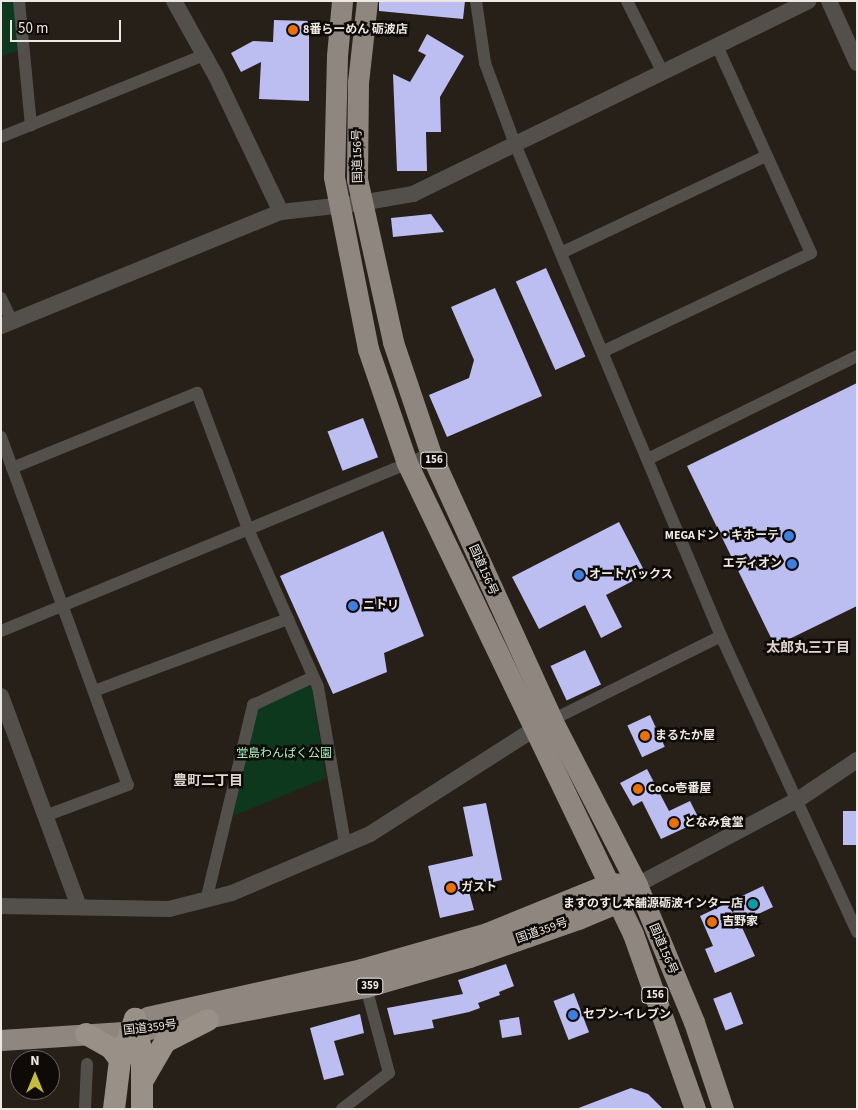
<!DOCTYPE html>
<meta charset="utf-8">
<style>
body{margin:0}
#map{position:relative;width:858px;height:1110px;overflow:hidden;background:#272019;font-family:"Source Sans 3","Noto Sans JP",sans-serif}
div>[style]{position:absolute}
.green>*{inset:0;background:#0d381e}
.building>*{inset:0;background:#bcbdf1;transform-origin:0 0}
.minor>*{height:12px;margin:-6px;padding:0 6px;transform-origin:6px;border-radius:6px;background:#53504c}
.tertiary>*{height:16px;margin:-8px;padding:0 8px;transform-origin:8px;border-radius:8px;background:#53504c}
.trunk>*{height:21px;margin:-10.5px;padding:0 10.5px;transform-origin:10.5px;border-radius:10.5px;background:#8f877f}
.motorway>*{height:22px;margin:-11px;padding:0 11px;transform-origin:11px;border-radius:11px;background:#999087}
.dots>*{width:14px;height:14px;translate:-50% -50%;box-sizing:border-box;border:2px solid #0e0a08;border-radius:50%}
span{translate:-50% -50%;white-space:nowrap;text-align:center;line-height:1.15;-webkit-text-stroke:5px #0e0a08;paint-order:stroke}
.shield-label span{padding:1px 4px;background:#0e0a08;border:1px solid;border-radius:4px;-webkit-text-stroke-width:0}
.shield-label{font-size:11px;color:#ede8e3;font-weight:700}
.poi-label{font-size:12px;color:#ede8e3;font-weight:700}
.left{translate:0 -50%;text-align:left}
.right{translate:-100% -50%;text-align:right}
.street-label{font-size:12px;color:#ede8e3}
.park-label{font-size:12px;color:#a9f2be}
.neighbourhood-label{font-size:14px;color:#e0d5cd;font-weight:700}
.frame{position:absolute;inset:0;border:2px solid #ede8e3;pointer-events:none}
.north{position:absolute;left:10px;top:1050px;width:50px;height:50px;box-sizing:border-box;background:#0e0a08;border:1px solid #676360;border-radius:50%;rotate:0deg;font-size:14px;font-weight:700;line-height:20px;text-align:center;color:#ede8e3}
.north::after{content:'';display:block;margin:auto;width:18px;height:22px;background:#c4bc3d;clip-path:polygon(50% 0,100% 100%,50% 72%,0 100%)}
.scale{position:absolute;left:10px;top:20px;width:111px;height:22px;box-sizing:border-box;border:2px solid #ede8e3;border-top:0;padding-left:6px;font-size:15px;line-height:18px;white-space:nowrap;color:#ede8e3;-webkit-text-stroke:4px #0e0a08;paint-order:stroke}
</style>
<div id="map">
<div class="green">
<i style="clip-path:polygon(1px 1px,15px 1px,19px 50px,1px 57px)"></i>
<i style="clip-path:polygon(311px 683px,326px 778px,233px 816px,256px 708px)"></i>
</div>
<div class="building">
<i style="clip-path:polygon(379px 1px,465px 1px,463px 19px,379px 11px)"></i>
<i style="clip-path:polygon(274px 20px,309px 21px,309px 101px,259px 99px,261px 62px,241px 72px,231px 53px,253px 41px,273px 42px)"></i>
<i style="clip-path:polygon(427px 34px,464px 56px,440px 97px,441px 132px,426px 132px,427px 171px,397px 171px,393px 74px,410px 82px,426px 55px,418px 51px)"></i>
<i style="clip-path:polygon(431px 214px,444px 232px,393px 237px,391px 218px)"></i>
<i style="left:546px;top:268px;width:97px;height:33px;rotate:66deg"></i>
<i style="clip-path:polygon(495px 288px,542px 396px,447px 437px,429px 395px,469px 378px,474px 360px,451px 307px)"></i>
<i style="clip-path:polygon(857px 383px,857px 606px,775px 646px,687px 466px)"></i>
<i style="left:363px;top:418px;width:42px;height:38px;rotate:69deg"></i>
<i style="clip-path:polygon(619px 522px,646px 574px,606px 595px,622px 627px,601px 638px,585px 605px,539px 629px,512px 577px)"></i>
<i style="clip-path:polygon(383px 531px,424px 636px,384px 653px,387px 672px,333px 694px,280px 576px)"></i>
<i style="left:585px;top:650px;width:38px;height:38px;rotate:65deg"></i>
<i style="left:650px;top:715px;width:35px;height:25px;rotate:65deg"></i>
<i style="clip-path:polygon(647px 769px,669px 811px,690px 801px,700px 821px,661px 839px,642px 801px,633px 806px,620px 783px)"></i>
<i style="clip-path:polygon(486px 803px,502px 880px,468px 888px,474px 910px,440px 918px,428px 866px,473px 856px,463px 807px)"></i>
<i style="left:843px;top:811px;width:14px;height:34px"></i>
<i style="clip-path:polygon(763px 886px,773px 907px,740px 923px,755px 956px,715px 973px,705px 949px,713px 946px,700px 916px)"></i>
<i style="clip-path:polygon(506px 964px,514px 986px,499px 992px,500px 995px,478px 1003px,480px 1008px,469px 1012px,432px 1020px,434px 1028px,394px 1035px,387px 1008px,463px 994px,458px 980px)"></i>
<i style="left:731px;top:992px;width:34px;height:19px;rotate:69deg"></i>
<i style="left:574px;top:993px;width:42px;height:22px;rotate:69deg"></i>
<i style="clip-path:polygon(360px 1014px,364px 1033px,334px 1041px,344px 1075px,324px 1080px,310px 1028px)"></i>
<i style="left:519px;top:1017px;width:18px;height:20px;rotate:81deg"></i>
<i style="clip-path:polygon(631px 1088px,648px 1094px,663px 1109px,576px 1109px)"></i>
</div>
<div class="minor">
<i style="left:19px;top:1px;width:125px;rotate:84.5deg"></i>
<i style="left:476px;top:1px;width:63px;rotate:81.7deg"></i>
<i style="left:485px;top:63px;width:86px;rotate:69.7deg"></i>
<i style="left:515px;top:144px;width:533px;rotate:67.28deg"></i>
<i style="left:721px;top:636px;width:326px;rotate:65.3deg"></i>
<i style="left:627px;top:1px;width:80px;rotate:63.4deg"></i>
<i style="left:1px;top:137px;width:219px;rotate:-22deg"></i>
<i style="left:563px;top:252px;width:225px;rotate:-25.3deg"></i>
<i style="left:1px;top:298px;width:26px;rotate:65deg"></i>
<i style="left:604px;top:351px;width:229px;rotate:-25.3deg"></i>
<i style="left:811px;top:253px;width:227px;rotate:-114.4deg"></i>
<i style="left:1px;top:437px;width:370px;rotate:70deg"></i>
<i style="left:128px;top:785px;width:89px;rotate:159.5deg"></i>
<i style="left:648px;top:459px;width:233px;rotate:-26.2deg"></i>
<i style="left:12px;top:468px;width:200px;rotate:-22.1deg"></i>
<i style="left:197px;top:393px;width:145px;rotate:69.4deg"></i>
<i style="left:248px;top:529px;width:173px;rotate:66.1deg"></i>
<i style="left:318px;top:687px;width:159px;rotate:80.2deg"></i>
<i style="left:1px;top:631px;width:465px;rotate:-22.4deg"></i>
<i style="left:94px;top:691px;width:207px;rotate:-20.4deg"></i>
<i style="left:552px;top:720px;width:189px;rotate:-26.4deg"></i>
<i style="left:206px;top:901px;width:202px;rotate:-76.5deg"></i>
<i style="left:253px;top:705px;width:66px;rotate:-25deg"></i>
<i style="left:85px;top:1109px;width:45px;rotate:-87.5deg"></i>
<i style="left:342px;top:1109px;width:59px;rotate:-37.5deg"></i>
<i style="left:389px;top:1073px;width:89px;rotate:-105deg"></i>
</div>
<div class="tertiary">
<i style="left:174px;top:1px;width:86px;rotate:60.8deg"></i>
<i style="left:216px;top:76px;width:151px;rotate:64.5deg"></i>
<i style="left:281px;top:212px;width:81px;rotate:-6.4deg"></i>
<i style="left:361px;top:203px;width:53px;rotate:-9.8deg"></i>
<i style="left:413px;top:194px;width:440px;rotate:-26deg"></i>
<i style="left:829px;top:1px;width:68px;rotate:65.7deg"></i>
<i style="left:1px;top:326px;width:302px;rotate:-22.2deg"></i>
<i style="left:1px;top:696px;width:225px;rotate:69.7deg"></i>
<i style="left:637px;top:885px;width:183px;rotate:-28deg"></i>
<i style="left:799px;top:799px;width:70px;rotate:-33.9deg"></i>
<i style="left:1px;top:906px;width:168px;rotate:1deg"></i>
<i style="left:169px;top:909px;width:65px;rotate:-14.3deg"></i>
<i style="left:232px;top:893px;width:150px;rotate:-23.1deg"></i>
<i style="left:370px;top:834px;width:195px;rotate:-32.6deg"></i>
</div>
<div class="trunk">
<i style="left:342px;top:1px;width:55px;rotate:95.2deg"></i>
<i style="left:337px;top:56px;width:121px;rotate:91.4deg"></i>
<i style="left:334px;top:177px;width:175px;rotate:78.8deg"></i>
<i style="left:368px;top:349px;width:120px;rotate:71.1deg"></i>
<i style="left:407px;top:463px;width:522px;rotate:64.37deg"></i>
<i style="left:633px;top:934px;width:186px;rotate:70.5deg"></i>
<i style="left:367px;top:1px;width:81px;rotate:96.3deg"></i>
<i style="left:358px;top:82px;width:97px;rotate:90.6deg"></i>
<i style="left:357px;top:179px;width:167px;rotate:77.5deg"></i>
<i style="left:393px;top:342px;width:118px;rotate:71.3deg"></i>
<i style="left:431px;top:454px;width:292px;rotate:65.5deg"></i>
<i style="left:552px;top:720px;width:186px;rotate:62.7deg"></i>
<i style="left:637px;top:885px;width:148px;rotate:67.4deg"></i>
<i style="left:694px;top:1022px;width:92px;rotate:71.6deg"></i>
<i style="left:147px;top:1017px;width:219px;rotate:-12.6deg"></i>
<i style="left:361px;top:969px;width:131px;rotate:-15.9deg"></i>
<i style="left:487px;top:933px;width:133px;rotate:-22.1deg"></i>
<i style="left:610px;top:883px;width:14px;rotate:4deg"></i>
<i style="left:1px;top:1040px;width:138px;rotate:-3.7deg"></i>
<i style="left:139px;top:1031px;width:231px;rotate:-11deg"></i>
<i style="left:366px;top:987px;width:107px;rotate:-16.2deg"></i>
<i style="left:469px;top:957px;width:115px;rotate:-19.2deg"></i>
<i style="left:578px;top:919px;width:44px;rotate:-22.5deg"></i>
<i style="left:619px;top:902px;width:14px;rotate:-45deg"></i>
</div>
<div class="motorway">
<i style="left:135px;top:1019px;width:38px;rotate:79deg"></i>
<i style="left:142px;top:1056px;width:53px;rotate:90deg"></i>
<i style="left:86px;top:1034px;width:29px;rotate:29deg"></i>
<i style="left:111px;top:1048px;width:15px;rotate:53deg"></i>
<i style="left:143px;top:1080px;width:44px;rotate:-59.9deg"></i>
<i style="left:165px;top:1042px;width:48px;rotate:-27.1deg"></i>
<i style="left:114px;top:1109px;width:49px;rotate:-83deg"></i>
<i style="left:120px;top:1060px;width:44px;rotate:-69.9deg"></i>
</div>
<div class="dots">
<i style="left:293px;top:30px;background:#e8710a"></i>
<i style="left:789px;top:536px;background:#3f7fe0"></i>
<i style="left:792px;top:564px;background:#3f7fe0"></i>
<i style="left:579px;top:575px;background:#3f7fe0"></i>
<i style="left:353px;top:606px;background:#3f7fe0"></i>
<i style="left:645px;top:736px;background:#e8710a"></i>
<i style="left:638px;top:789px;background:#e8710a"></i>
<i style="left:674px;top:823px;background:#e8710a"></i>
<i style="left:451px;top:888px;background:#e8710a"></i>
<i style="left:753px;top:904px;background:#0f9aa8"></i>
<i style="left:712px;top:922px;background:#e8710a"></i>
<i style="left:573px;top:1015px;background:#3f7fe0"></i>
</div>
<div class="shield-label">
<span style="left:434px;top:460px">156</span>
<span style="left:370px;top:986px">359</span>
<span style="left:655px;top:995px">156</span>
</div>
<div class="poi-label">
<span class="left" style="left:303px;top:30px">8番らーめん 砺波店</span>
<span class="right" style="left:779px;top:536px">MEGAドン・キホーテ</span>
<span class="right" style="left:782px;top:564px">エディオン</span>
<span class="left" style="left:589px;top:575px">オートバックス</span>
<span class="left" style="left:363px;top:606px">ニトリ</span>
<span class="left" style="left:655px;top:736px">まるたか屋</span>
<span class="left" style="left:648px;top:789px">CoCo壱番屋</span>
<span class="left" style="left:684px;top:823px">となみ食堂</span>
<span class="left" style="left:461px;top:888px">ガスト</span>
<span class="right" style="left:743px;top:904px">ますのすし本舗源砺波インター店</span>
<span class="left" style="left:722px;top:922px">吉野家</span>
<span class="left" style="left:583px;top:1015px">セブン-イレブン</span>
</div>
<div class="street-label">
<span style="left:358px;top:156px;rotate:-91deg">国道156号</span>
<span style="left:483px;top:570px;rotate:66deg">国道156号</span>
<span style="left:542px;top:931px;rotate:-19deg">国道359号</span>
<span style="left:663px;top:949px;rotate:67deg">国道156号</span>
<span style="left:150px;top:1028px;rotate:-7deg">国道359号</span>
</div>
<div class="park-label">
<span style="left:284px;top:754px">堂島わんぱく公園</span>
</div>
<div class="neighbourhood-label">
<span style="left:808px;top:648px">太郎丸三丁目</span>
<span style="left:208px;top:781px">豊町二丁目</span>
</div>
<div class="frame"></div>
<div class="north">N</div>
<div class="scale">50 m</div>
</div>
